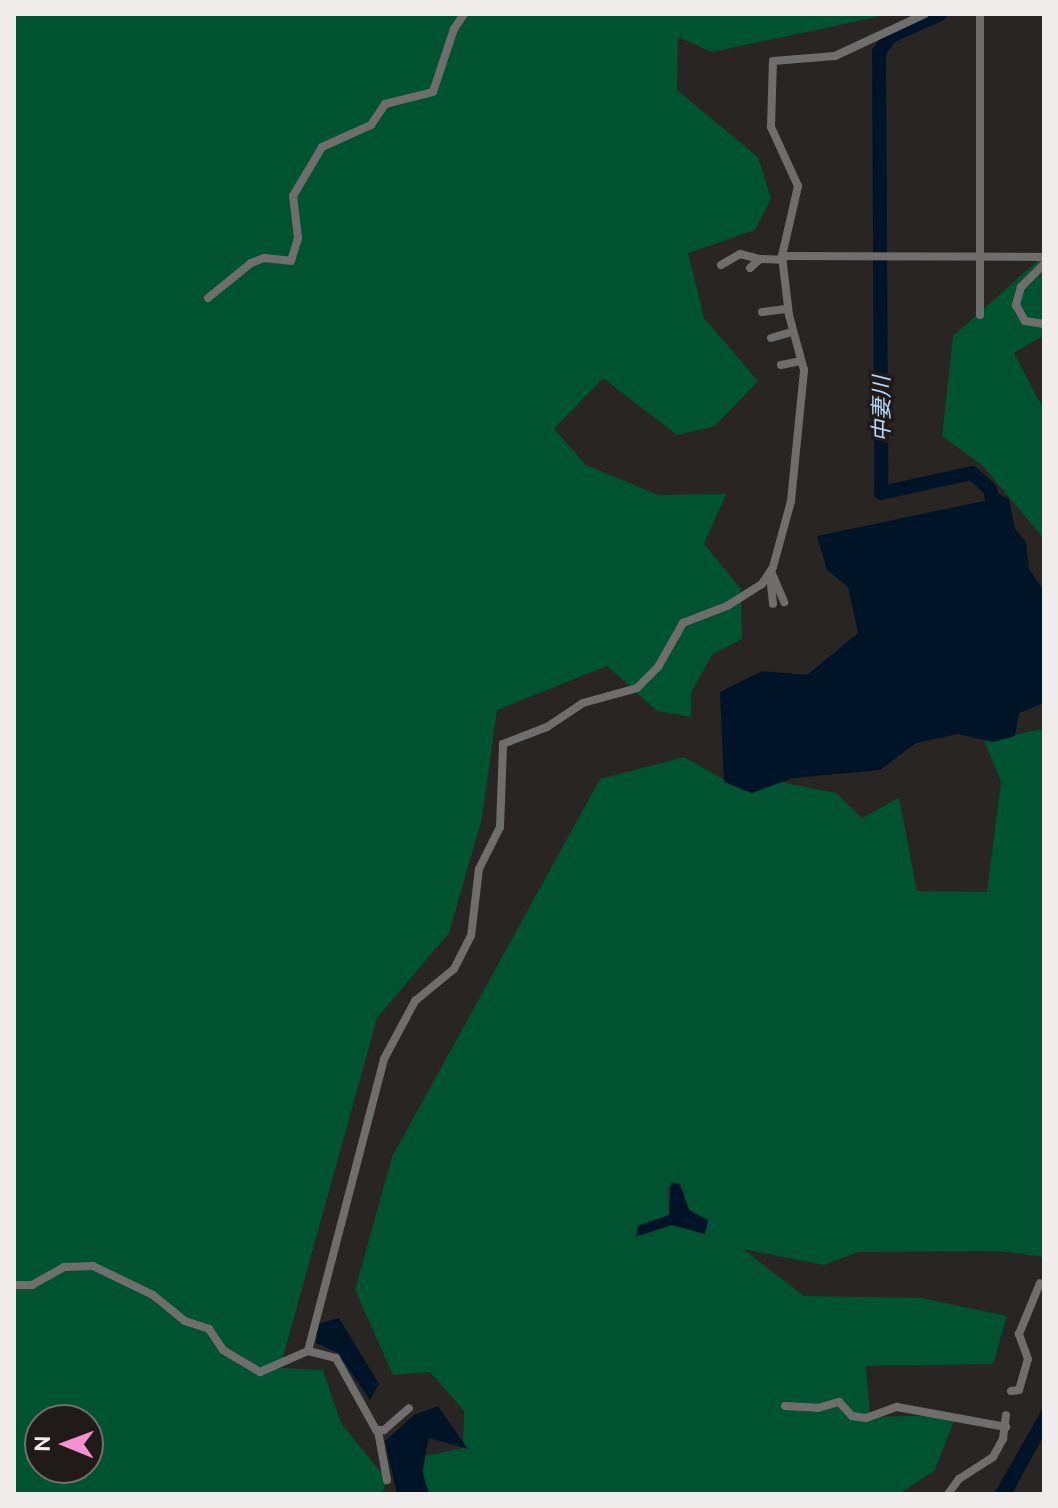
<!DOCTYPE html>
<meta charset="utf-8">
<style>
body{margin:0}
#map{position:relative;width:1058px;height:1508px;overflow:hidden;background:#292523;font-family:Ubuntu,"Noto Sans JP",sans-serif}
div>[style]{position:absolute}
.green>*{inset:0;background:#005330}
.water>*{inset:0;background:#001428}
.river>*{height:14px;margin:-7px;padding:0 7px;transform-origin:7px;border-radius:7px;background:#001428}
.street>*{height:8px;margin:-4px;padding:0 4px;transform-origin:4px;border-radius:4px;background:#706e6d}
span{translate:-50% -50%;white-space:nowrap;text-align:center;line-height:1.15;-webkit-text-stroke:7px #201b19;paint-order:stroke}
.water-label{font-size:22px;color:#b4d8fb;font-style:italic}
.frame{position:absolute;inset:0;border:16px solid #f0eceb;pointer-events:none}
.north{position:absolute;left:24px;top:1404px;width:80px;height:80px;box-sizing:border-box;background:#201b19;border:2px solid #736f6d;border-radius:50%;rotate:271deg;font-size:22px;font-weight:700;line-height:32px;text-align:center;color:#f0eceb}
.north::after{content:'';display:block;margin:auto;width:28px;height:36px;background:#f590d1;clip-path:polygon(50% 0,100% 100%,50% 72%,0 100%)}
</style>
<div id="map">
<div class="green">
<i style="clip-path:polygon(evenodd,14px 14px,891px 14px,712px 52px,678px 37px,677px 90px,758px 157px,771px 198px,755px 230px,688px 253px,704px 318px,758px 381px,715px 426px,677px 435px,603px 378px,554px 429px,586px 465px,658px 495px,726px 494px,704px 544px,741px 589px,742px 639px,713px 654px,691px 692px,691px 717px,657px 711px,607px 666px,497px 710px,482px 818px,449px 933px,377px 1018px,280px 1368px,323px 1370px,341px 1423px,387px 1480px,382px 1494px,14px 1494px,14px 14px,40px 1420px,88px 1420px,88px 1468px,40px 1468px,40px 1420px)"></i>
<i style="clip-path:polygon(1042px 257px,1044px 335px,1014px 353px,1044px 410px,1044px 539px,983px 466px,942px 436px,953px 336px)"></i>
<i style="clip-path:polygon(evenodd,1044px 729px,1044px 1257px,999px 1251px,858px 1252px,824px 1265px,743px 1249px,804px 1296px,921px 1298px,1007px 1316px,993px 1364px,866px 1366px,870px 1417px,956px 1415px,935px 1470px,899px 1494px,422px 1494px,425px 1456px,463px 1448px,464px 1411px,430px 1372px,393px 1375px,355px 1290px,392px 1157px,600px 779px,684px 757px,744px 791px,776px 781px,836px 793px,862px 818px,899px 798px,917px 891px,987px 892px,1001px 782px,984px 740px,1044px 729px,668px 1187px,683px 1190px,686px 1206px,707px 1227px,705px 1234px,672px 1225px,640px 1236px,642px 1224px,669px 1215px,668px 1187px)"></i>
</div>
<div class="water">
<i style="clip-path:polygon(994px 492px,1009px 499px,1015px 529px,1026px 542px,1029px 569px,1044px 591px,1044px 703px,1019px 713px,1015px 736px,993px 742px,958px 734px,916px 743px,880px 770px,793px 778px,752px 793px,724px 782px,720px 692px,762px 671px,807px 675px,858px 633px,848px 587px,827px 570px,817px 536px,988px 500px)"></i>
<i style="clip-path:polygon(671px 1182px,680px 1184px,689px 1210px,708px 1220px,705px 1234px,672px 1225px,636px 1236px,638px 1226px,669px 1215px)"></i>
<i style="clip-path:polygon(339px 1318px,379px 1384px,370px 1400px,338px 1353px,316px 1343px,318px 1324px)"></i>
<i style="clip-path:polygon(438px 1406px,468px 1449px,429px 1438px,422px 1470px,429px 1494px,397px 1494px,385px 1441px,414px 1415px)"></i>
<i style="clip-path:polygon(1044px 1406px,1044px 1435px,1012px 1494px,994px 1494px)"></i>
</div>
<div class="river">
<i style="left:940px;top:14px;width:54px;rotate:155.8deg"></i>
<i style="left:891px;top:36px;width:20px;rotate:127deg"></i>
<i style="left:879px;top:52px;width:441px;rotate:89.7deg"></i>
<i style="left:881px;top:493px;width:93px;rotate:-12.4deg"></i>
<i style="left:972px;top:473px;width:24px;rotate:42deg"></i>
<i style="left:990px;top:489px;width:25px;rotate:78deg"></i>
</div>
<div class="street">
<i style="left:980px;top:14px;width:301px;rotate:90deg"></i>
<i style="left:782px;top:256px;width:262px;rotate:0.2deg"></i>
<i style="left:1044px;top:264px;width:33px;rotate:135deg"></i>
<i style="left:1021px;top:287px;width:19px;rotate:106deg"></i>
<i style="left:1016px;top:305px;width:18px;rotate:61deg"></i>
<i style="left:1025px;top:321px;width:19px;rotate:9deg"></i>
<i style="left:721px;top:265px;width:22px;rotate:-30deg"></i>
<i style="left:740px;top:254px;width:21px;rotate:14deg"></i>
<i style="left:750px;top:268px;width:13px;rotate:-42deg"></i>
<i style="left:760px;top:259px;width:23px;rotate:2deg"></i>
<i style="left:208px;top:298px;width:55px;rotate:-39.1deg"></i>
<i style="left:251px;top:263px;width:14px;rotate:-21deg"></i>
<i style="left:264px;top:258px;width:27px;rotate:6deg"></i>
<i style="left:291px;top:261px;width:24px;rotate:-73deg"></i>
<i style="left:298px;top:238px;width:42px;rotate:-96.8deg"></i>
<i style="left:293px;top:196px;width:57px;rotate:-59.4deg"></i>
<i style="left:322px;top:147px;width:54px;rotate:-24.2deg"></i>
<i style="left:371px;top:125px;width:25px;rotate:-56deg"></i>
<i style="left:385px;top:104px;width:49px;rotate:-14deg"></i>
<i style="left:433px;top:92px;width:66px;rotate:-71.6deg"></i>
<i style="left:454px;top:29px;width:18px;rotate:-56deg"></i>
<i style="left:762px;top:312px;width:26px;rotate:-7deg"></i>
<i style="left:771px;top:338px;width:22px;rotate:-16deg"></i>
<i style="left:781px;top:365px;width:20px;rotate:-11deg"></i>
<i style="left:771px;top:571px;width:34px;rotate:67deg"></i>
<i style="left:770px;top:575px;width:29px;rotate:84deg"></i>
<i style="left:14px;top:1285px;width:18px"></i>
<i style="left:32px;top:1285px;width:37px;rotate:-29deg"></i>
<i style="left:64px;top:1267px;width:29px;rotate:-2deg"></i>
<i style="left:93px;top:1266px;width:67px;rotate:25.8deg"></i>
<i style="left:153px;top:1295px;width:41px;rotate:39.1deg"></i>
<i style="left:185px;top:1321px;width:25px;rotate:18deg"></i>
<i style="left:209px;top:1329px;width:25px;rotate:56deg"></i>
<i style="left:223px;top:1350px;width:43px;rotate:30.7deg"></i>
<i style="left:260px;top:1372px;width:52px;rotate:-23.6deg"></i>
<i style="left:308px;top:1351px;width:29px;rotate:14deg"></i>
<i style="left:336px;top:1358px;width:82px;rotate:60.9deg"></i>
<i style="left:376px;top:1430px;width:8px"></i>
<i style="left:384px;top:1430px;width:33px;rotate:-41deg"></i>
<i style="left:308px;top:1351px;width:302px;rotate:-75.4deg"></i>
<i style="left:384px;top:1059px;width:66px;rotate:-61.9deg"></i>
<i style="left:415px;top:1001px;width:50px;rotate:-39.4deg"></i>
<i style="left:454px;top:969px;width:37px;rotate:-63deg"></i>
<i style="left:471px;top:936px;width:67px;rotate:-83.2deg"></i>
<i style="left:479px;top:869px;width:47px;rotate:-63.4deg"></i>
<i style="left:500px;top:827px;width:83px;rotate:-87.9deg"></i>
<i style="left:503px;top:744px;width:47px;rotate:-21.1deg"></i>
<i style="left:547px;top:727px;width:43px;rotate:-33.7deg"></i>
<i style="left:583px;top:703px;width:56px;rotate:-15.5deg"></i>
<i style="left:637px;top:688px;width:30px;rotate:-45deg"></i>
<i style="left:658px;top:667px;width:51px;rotate:-60.4deg"></i>
<i style="left:683px;top:623px;width:47px;rotate:-21.1deg"></i>
<i style="left:727px;top:606px;width:41px;rotate:-32.2deg"></i>
<i style="left:762px;top:584px;width:20px;rotate:-57deg"></i>
<i style="left:773px;top:567px;width:68px;rotate:-74.7deg"></i>
<i style="left:791px;top:501px;width:132px;rotate:-84.3deg"></i>
<i style="left:804px;top:370px;width:57px;rotate:-105.3deg"></i>
<i style="left:789px;top:315px;width:59px;rotate:-96.8deg"></i>
<i style="left:782px;top:256px;width:72px;rotate:-77.1deg"></i>
<i style="left:798px;top:186px;width:65px;rotate:-114.6deg"></i>
<i style="left:771px;top:127px;width:66px;rotate:-88.3deg"></i>
<i style="left:773px;top:61px;width:62px;rotate:-4.6deg"></i>
<i style="left:835px;top:56px;width:99px;rotate:-25deg"></i>
<i style="left:1011px;top:1391px;width:8px;rotate:-7deg"></i>
<i style="left:1019px;top:1390px;width:32px;rotate:-74deg"></i>
<i style="left:1028px;top:1359px;width:27px;rotate:-110deg"></i>
<i style="left:1019px;top:1334px;width:55px;rotate:-67.6deg"></i>
<i style="left:785px;top:1406px;width:33px;rotate:3deg"></i>
<i style="left:818px;top:1408px;width:22px;rotate:-16deg"></i>
<i style="left:839px;top:1402px;width:19px;rotate:47deg"></i>
<i style="left:852px;top:1416px;width:14px;rotate:8deg"></i>
<i style="left:866px;top:1418px;width:33px;rotate:-20deg"></i>
<i style="left:897px;top:1407px;width:111px;rotate:10.4deg"></i>
<i style="left:378px;top:1431px;width:50px;rotate:79.6deg"></i>
<i style="left:948px;top:1494px;width:19px;rotate:-54deg"></i>
<i style="left:959px;top:1479px;width:40px;rotate:-32.9deg"></i>
<i style="left:993px;top:1457px;width:21px;rotate:-61deg"></i>
<i style="left:1003px;top:1439px;width:24px;rotate:-83deg"></i>
</div>
<div class="water-label">
<span style="left:881px;top:409px;rotate:-90deg">中妻川</span>
</div>
<div class="frame"></div>
<div class="north">N</div>
</div>
